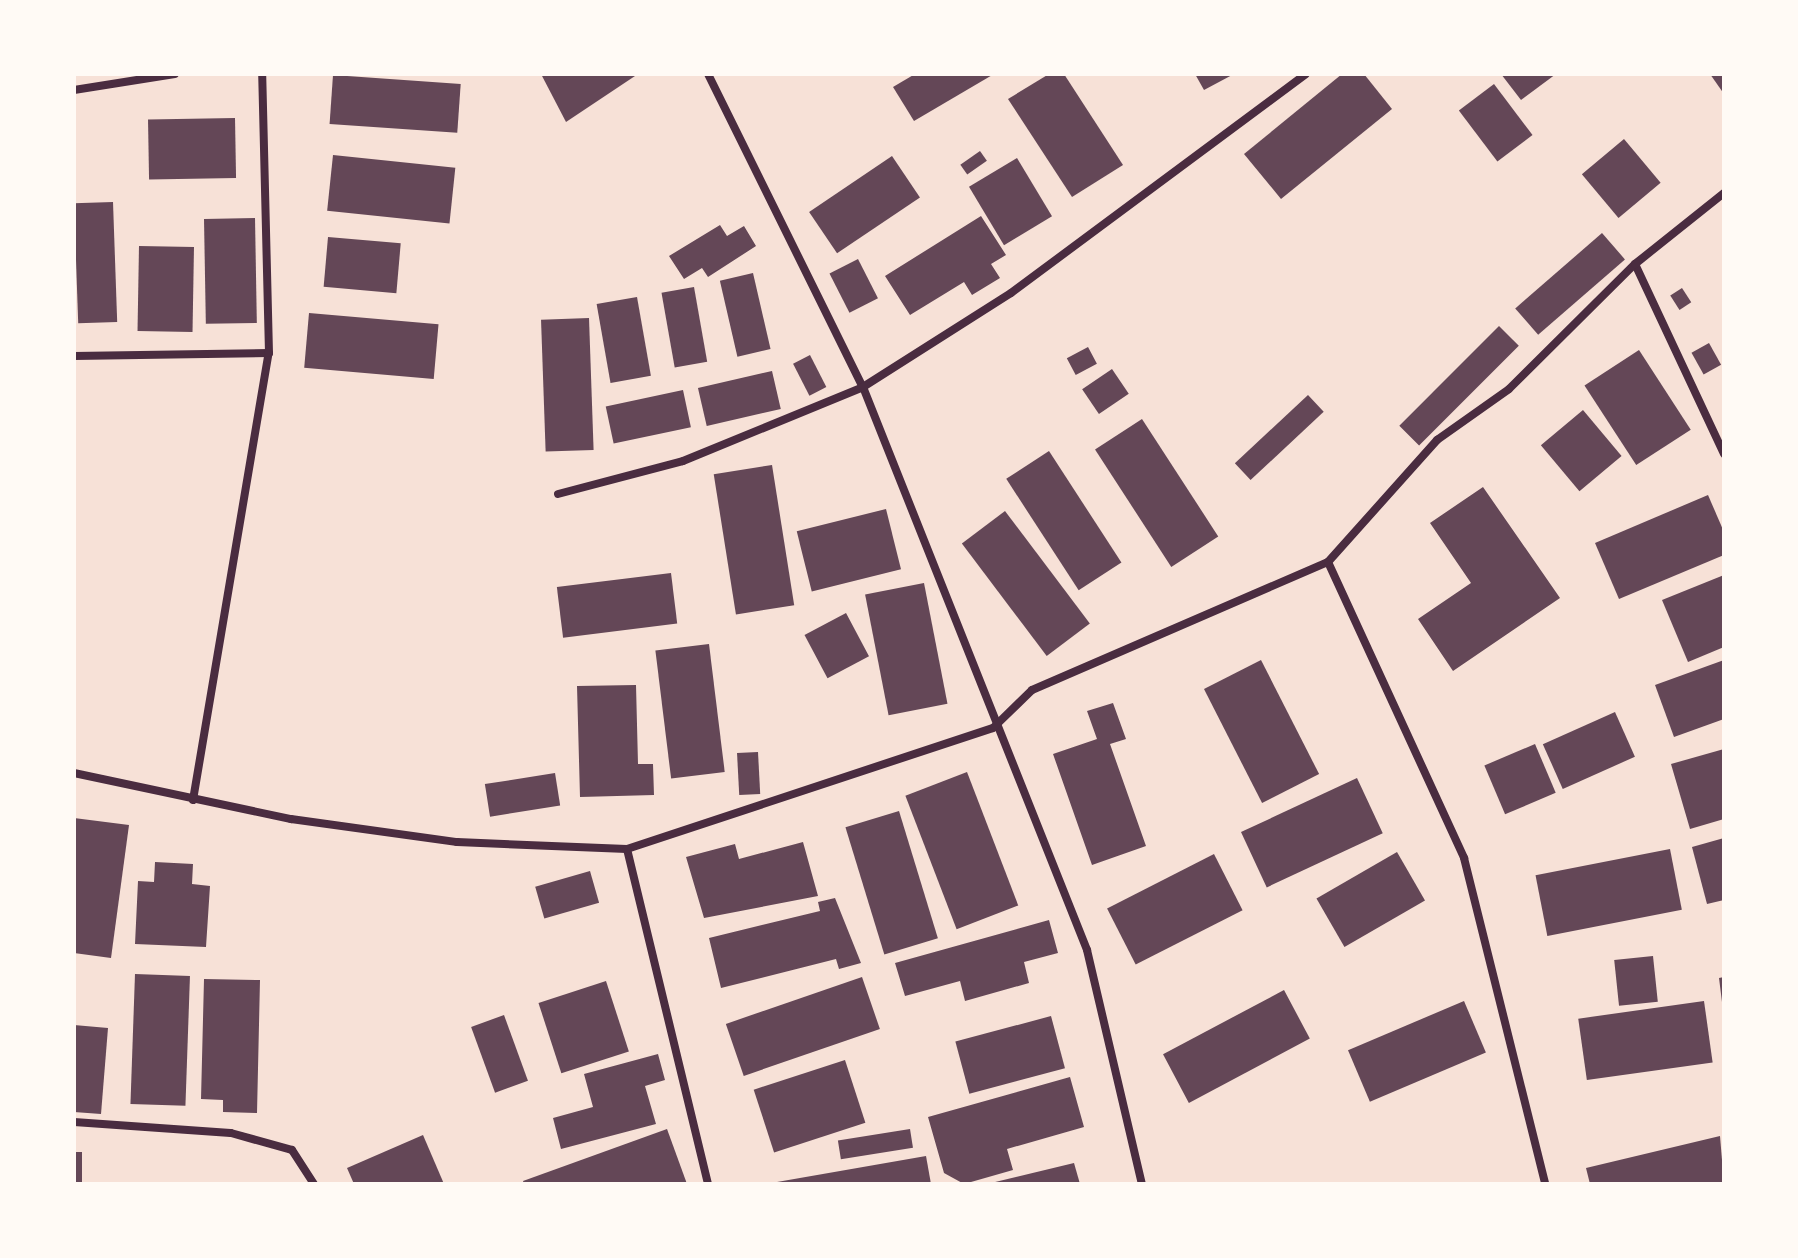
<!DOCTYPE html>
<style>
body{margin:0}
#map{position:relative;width:1798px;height:1258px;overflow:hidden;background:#f7e1d7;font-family:"Open Sans",sans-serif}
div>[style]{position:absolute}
.building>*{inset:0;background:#644757;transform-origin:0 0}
.minor>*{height:8px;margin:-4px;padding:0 4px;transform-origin:4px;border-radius:4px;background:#4a2c40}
span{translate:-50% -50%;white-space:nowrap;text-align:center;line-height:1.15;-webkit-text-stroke:7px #fffaf5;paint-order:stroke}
.frame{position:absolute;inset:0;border:76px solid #fffaf5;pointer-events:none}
</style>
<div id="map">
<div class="building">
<i style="clip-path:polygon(541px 74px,638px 74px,566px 122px)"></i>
<i style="clip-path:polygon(915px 74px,994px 74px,914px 121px,893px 87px)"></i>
<i style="clip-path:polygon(1049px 74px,1064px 74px,1123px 165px,1072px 197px,1008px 99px)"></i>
<i style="clip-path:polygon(1195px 74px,1234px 74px,1204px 90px)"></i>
<i style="clip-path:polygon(1342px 74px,1364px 74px,1392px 109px,1281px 199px,1244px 154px)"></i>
<i style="clip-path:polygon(1501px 74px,1556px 74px,1521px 100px)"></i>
<i style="clip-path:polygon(1710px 74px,1724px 74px,1724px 94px)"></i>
<i style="left:333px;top:75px;width:128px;height:49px;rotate:4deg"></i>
<i style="left:1494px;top:84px;width:64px;height:44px;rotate:53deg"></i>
<i style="left:235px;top:118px;width:60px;height:87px;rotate:89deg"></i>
<i style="left:1624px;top:139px;width:57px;height:55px;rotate:50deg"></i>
<i style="left:980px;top:151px;width:12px;height:24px;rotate:55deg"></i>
<i style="left:333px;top:155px;width:123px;height:56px;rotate:6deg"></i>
<i style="left:892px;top:156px;width:50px;height:100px;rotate:56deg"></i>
<i style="left:1017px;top:158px;width:68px;height:56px;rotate:59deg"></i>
<i style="left:113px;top:202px;width:120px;height:39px;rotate:88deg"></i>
<i style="clip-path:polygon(981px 216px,1006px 255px,991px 264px,1000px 278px,972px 295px,964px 282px,910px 315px,885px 276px)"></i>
<i style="left:255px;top:218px;width:105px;height:51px;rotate:89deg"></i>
<i style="clip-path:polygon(720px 225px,727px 236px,744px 226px,756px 246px,708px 277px,702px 268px,684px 279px,669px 256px)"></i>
<i style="left:1602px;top:233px;width:35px;height:115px;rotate:49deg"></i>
<i style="left:328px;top:237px;width:73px;height:50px;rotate:5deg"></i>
<i style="left:139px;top:246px;width:55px;height:85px;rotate:1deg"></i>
<i style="left:858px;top:259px;width:44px;height:32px;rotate:63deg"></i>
<i style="left:753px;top:273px;width:78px;height:34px;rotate:77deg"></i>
<i style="left:694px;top:287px;width:76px;height:33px;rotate:80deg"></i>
<i style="left:1682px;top:288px;width:17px;height:14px;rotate:57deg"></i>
<i style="left:637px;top:297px;width:80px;height:41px;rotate:80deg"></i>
<i style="left:309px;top:313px;width:130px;height:55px;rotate:5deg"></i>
<i style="left:589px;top:318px;width:132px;height:48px;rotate:88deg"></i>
<i style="left:1499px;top:326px;width:28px;height:141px;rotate:45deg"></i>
<i style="left:1709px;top:343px;width:25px;height:20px;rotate:61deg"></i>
<i style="left:1088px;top:347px;width:19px;height:24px;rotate:62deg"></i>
<i style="left:1639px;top:350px;width:95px;height:65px;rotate:57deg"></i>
<i style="left:810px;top:355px;width:36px;height:19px;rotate:63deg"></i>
<i style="left:1112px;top:369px;width:30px;height:36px;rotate:56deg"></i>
<i style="left:772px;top:371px;width:39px;height:76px;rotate:77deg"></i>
<i style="left:683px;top:390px;width:38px;height:79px;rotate:78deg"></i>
<i style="left:1308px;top:395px;width:23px;height:100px;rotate:47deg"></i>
<i style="left:1583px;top:410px;width:60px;height:55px;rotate:50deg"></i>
<i style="left:1142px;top:419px;width:140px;height:56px;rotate:57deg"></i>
<i style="left:1049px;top:451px;width:133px;height:51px;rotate:57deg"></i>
<i style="left:772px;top:465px;width:142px;height:59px;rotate:81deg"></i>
<i style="clip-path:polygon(1483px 487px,1560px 598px,1453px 671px,1418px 619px,1471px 583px,1430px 523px)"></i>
<i style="clip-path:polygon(1708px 495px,1724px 532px,1724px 555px,1619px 599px,1595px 543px)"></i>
<i style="left:886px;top:509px;width:62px;height:92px;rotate:76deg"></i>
<i style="left:1005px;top:511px;width:141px;height:54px;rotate:53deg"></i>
<i style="left:671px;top:573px;width:51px;height:115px;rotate:83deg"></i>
<i style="clip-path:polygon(1724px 575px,1724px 647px,1688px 662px,1662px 600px)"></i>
<i style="left:924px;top:583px;width:123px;height:60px;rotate:79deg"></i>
<i style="left:846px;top:613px;width:49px;height:47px;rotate:62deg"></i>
<i style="left:709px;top:644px;width:129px;height:54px;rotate:83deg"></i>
<i style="left:1261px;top:660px;width:128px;height:64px;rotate:63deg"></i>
<i style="clip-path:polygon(1724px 660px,1724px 719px,1674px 737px,1655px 685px)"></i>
<i style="clip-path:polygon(636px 685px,638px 764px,653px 764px,654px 795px,580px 797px,577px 686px)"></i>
<i style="clip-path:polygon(1113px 703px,1126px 739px,1110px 744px,1146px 846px,1092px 865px,1053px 754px,1097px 739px,1087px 711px)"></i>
<i style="left:1615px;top:712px;width:49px;height:79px;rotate:66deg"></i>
<i style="left:1535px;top:744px;width:53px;height:55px;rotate:67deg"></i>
<i style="clip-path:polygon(1724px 749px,1724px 819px,1690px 829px,1671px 764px)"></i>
<i style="left:758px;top:752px;width:42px;height:21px;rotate:87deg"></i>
<i style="left:967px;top:772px;width:143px;height:66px;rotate:69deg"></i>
<i style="left:555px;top:773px;width:33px;height:71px;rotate:81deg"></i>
<i style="left:1357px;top:778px;width:61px;height:128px;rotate:65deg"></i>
<i style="left:899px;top:811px;width:133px;height:56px;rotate:73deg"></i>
<i style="clip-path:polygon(74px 818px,129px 825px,111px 958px,74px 953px)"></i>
<i style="clip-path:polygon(1724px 838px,1724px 900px,1707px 904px,1692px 847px)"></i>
<i style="clip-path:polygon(803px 842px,818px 896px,704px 918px,686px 857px,735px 844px,739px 859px)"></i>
<i style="left:1670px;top:849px;width:62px;height:137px;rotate:79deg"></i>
<i style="left:1397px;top:852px;width:56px;height:93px;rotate:60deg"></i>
<i style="left:1214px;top:854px;width:63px;height:120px;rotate:63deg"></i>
<i style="clip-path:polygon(155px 862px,193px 864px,192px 884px,210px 886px,206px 947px,135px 944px,138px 881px,154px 882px)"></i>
<i style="left:590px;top:871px;width:33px;height:57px;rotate:74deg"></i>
<i style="clip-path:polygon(835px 898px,861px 963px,839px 969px,836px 959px,721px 988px,709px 938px,820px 911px,818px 902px)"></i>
<i style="clip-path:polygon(1049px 920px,1058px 953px,1024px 962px,1029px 983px,965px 1001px,960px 981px,905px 996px,895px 963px)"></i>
<i style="left:1653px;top:956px;width:46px;height:39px;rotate:84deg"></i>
<i style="left:135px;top:974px;width:55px;height:130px;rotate:2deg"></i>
<i style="left:862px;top:977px;width:55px;height:144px;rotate:71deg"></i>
<i style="clip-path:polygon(1724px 977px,1724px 1002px,1722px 1002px,1719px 978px)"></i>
<i style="clip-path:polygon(204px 979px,260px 980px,257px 1113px,223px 1112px,223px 1100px,201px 1099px)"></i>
<i style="left:606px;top:981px;width:74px;height:71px;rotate:72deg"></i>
<i style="left:1284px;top:990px;width:55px;height:137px;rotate:62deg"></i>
<i style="left:1464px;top:1001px;width:56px;height:126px;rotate:67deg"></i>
<i style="left:1704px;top:1001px;width:62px;height:127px;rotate:82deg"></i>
<i style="left:504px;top:1015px;width:70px;height:35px;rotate:70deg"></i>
<i style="left:1051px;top:1016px;width:54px;height:99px;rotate:75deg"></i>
<i style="clip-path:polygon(74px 1025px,108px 1028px,101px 1114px,74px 1112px)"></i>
<i style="clip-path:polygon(658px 1054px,665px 1080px,645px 1086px,656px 1124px,561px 1149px,553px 1118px,593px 1107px,584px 1074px)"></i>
<i style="left:845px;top:1060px;width:66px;height:96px;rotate:72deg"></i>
<i style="clip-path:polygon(1070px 1077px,1084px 1127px,1007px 1149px,1013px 1170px,964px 1184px,944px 1173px,928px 1117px)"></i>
<i style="clip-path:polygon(667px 1129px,687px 1184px,524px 1184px,523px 1181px)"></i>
<i style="left:910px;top:1129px;width:19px;height:73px;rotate:81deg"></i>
<i style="clip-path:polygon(423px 1135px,444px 1184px,354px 1184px,347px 1168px)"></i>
<i style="clip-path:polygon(1720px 1136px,1724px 1184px,1590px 1184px,1586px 1168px)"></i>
<i style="left:74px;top:1152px;width:8px;height:32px"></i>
<i style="clip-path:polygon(926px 1156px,931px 1184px,777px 1184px,777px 1182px)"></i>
<i style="clip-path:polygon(1074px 1163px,1080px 1184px,992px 1184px,991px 1183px)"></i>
</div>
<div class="minor">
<i style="left:708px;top:74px;width:349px;rotate:63.7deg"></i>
<i style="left:863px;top:387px;width:606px;rotate:68.3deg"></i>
<i style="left:1087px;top:950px;width:240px;rotate:76.8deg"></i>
<i style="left:74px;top:90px;width:102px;rotate:-9deg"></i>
<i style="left:1635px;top:264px;width:210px;rotate:64.9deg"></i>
<i style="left:74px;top:356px;width:195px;rotate:-0.9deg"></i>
<i style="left:558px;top:494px;width:129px;rotate:-14.8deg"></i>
<i style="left:683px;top:461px;width:195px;rotate:-22.3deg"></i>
<i style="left:863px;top:387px;width:175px;rotate:-32.4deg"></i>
<i style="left:1011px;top:293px;width:367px;rotate:-36.6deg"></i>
<i style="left:1328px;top:562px;width:326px;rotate:65.3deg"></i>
<i style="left:1464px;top:858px;width:336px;rotate:76deg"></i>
<i style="left:74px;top:773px;width:222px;rotate:12deg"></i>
<i style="left:291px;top:819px;width:168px;rotate:7.9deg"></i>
<i style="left:457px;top:842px;width:170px;rotate:2.4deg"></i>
<i style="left:627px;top:849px;width:385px;rotate:-18.3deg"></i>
<i style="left:993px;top:728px;width:54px;rotate:-44.3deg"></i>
<i style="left:1032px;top:690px;width:322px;rotate:-23.4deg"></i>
<i style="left:1328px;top:562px;width:164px;rotate:-48.2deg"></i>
<i style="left:1437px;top:440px;width:88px;rotate:-35.3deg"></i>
<i style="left:1509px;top:389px;width:177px;rotate:-44.8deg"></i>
<i style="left:1635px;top:264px;width:114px;rotate:-38.6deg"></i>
<i style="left:193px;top:800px;width:453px;rotate:-80.4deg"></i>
<i style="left:269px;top:353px;width:279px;rotate:-91.4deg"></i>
<i style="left:627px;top:849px;width:345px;rotate:76.4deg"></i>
<i style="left:74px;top:1122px;width:157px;rotate:4deg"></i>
<i style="left:231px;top:1133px;width:63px;rotate:15.6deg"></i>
<i style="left:292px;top:1150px;width:40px;rotate:57.1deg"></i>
</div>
<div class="frame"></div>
</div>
